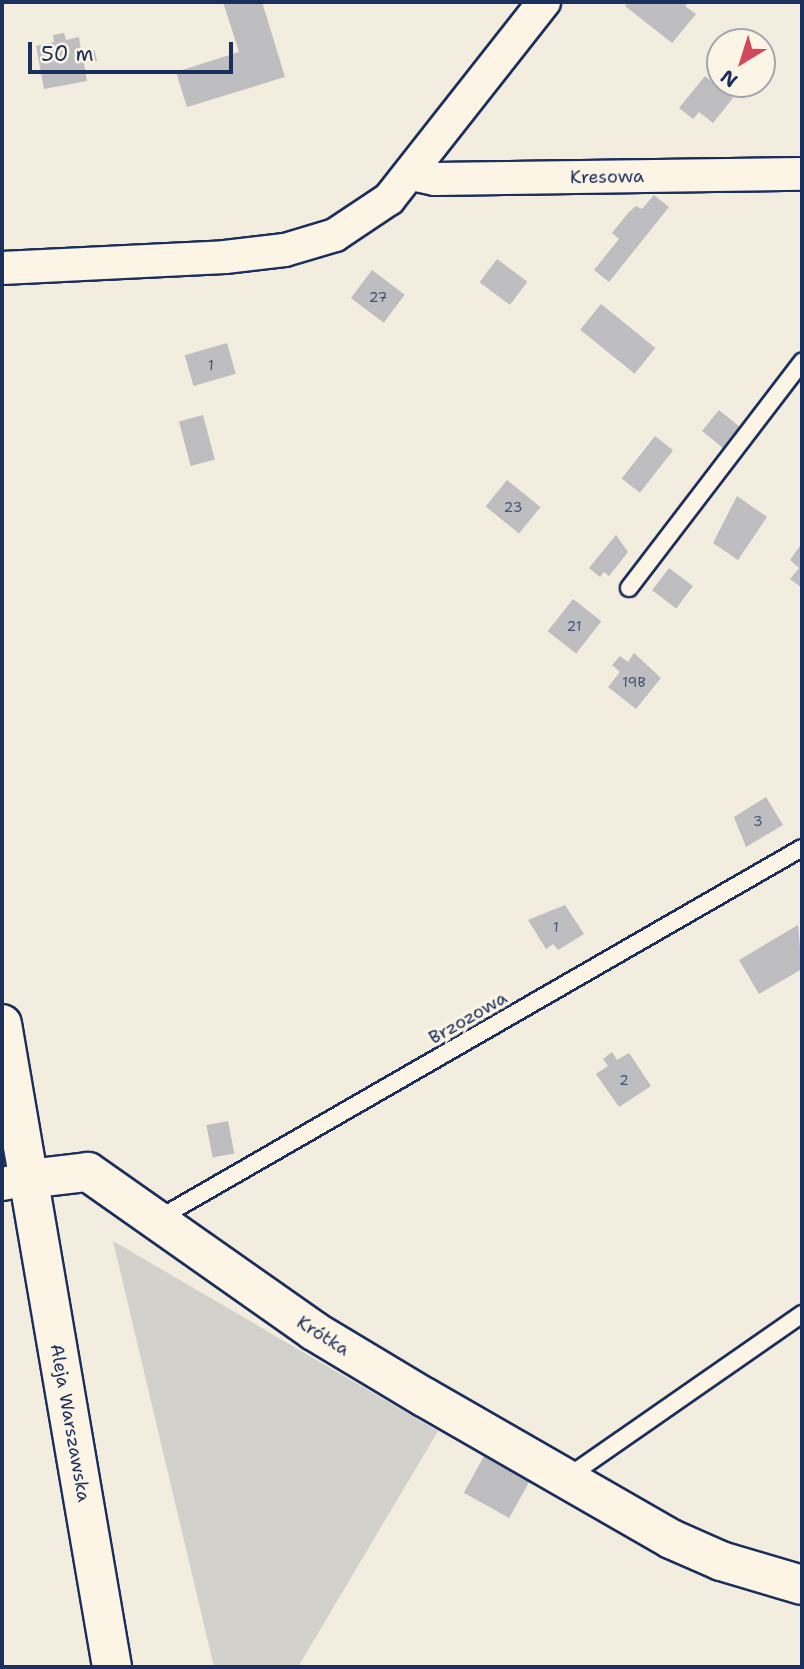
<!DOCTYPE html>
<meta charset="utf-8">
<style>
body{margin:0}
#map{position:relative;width:804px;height:1669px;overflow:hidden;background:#f3ede0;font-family:"Shantell Sans",sans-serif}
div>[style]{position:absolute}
.green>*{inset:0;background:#d3d1cc}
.building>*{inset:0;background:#bebec0;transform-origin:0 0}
.roads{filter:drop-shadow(2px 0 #1b2f5e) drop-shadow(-2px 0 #1b2f5e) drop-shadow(0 2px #1b2f5e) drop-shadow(0 -2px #1b2f5e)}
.service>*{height:16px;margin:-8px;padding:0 8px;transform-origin:8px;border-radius:8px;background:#fcf5e5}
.minor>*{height:32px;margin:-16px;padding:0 16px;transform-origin:16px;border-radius:16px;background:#fcf5e5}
.tertiary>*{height:38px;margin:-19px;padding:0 19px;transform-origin:19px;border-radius:19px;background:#fcf5e5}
span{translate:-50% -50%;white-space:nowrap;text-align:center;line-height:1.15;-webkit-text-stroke:7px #fcf5e5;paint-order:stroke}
.number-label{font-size:14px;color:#445376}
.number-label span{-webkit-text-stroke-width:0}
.street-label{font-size:18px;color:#1b2f5e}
.frame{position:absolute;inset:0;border:4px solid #1b2f5e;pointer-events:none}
.north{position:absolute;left:706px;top:28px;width:70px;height:70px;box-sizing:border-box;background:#fcf5e5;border:2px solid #a2a6af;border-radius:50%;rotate:218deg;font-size:19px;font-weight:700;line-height:28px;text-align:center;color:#1b2f5e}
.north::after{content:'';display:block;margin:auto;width:24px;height:32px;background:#d1495b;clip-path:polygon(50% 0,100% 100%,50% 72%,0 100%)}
.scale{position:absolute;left:28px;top:42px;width:205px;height:32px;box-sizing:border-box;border:4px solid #1b2f5e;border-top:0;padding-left:9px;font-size:21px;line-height:24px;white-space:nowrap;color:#1b2f5e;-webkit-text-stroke:5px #fcf5e5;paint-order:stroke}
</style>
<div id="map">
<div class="green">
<i style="clip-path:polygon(113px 1241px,438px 1431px,298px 1667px,214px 1667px)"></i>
</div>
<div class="building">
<i style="clip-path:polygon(223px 2px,262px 2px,285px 77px,187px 107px,176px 72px,239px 52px)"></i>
<i style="clip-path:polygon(628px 2px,689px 2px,685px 6px,696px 14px,672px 43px,625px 6px)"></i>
<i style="clip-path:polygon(64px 33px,66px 40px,79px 37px,81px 50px,94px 48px,97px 61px,84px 63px,87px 81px,44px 89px,36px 46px,54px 42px,53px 35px)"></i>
<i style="clip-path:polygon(705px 76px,733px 98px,713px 123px,699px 112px,693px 119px,679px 108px)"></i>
<i style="clip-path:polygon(654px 195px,669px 207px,609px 282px,594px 270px,619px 239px,612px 233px,629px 212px,636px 206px,642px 209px)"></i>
<i style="left:497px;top:259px;width:38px;height:29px;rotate:37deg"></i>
<i style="left:372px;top:270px;width:41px;height:35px;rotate:37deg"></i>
<i style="left:601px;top:304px;width:70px;height:33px;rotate:39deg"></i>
<i style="left:227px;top:343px;width:32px;height:44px;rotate:74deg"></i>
<i style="left:719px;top:410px;width:27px;height:27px;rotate:39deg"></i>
<i style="left:203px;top:415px;width:46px;height:25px;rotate:75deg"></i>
<i style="left:655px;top:436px;width:23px;height:54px;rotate:38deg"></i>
<i style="left:507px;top:480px;width:43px;height:34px;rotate:39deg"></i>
<i style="clip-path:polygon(737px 496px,767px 517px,738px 560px,713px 543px)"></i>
<i style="clip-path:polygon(616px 535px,628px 552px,609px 576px,604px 572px,600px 577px,589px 568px)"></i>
<i style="clip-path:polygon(802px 543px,802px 588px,790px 579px,799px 568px,790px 560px)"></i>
<i style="left:669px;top:568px;width:30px;height:28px;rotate:37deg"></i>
<i style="left:573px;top:599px;width:36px;height:41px;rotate:38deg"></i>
<i style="clip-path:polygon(634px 653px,661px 678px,636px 709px,608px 687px,620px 672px,612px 665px,620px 656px,628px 662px)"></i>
<i style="clip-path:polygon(766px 797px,783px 825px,746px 847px,734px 817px)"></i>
<i style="clip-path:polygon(565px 905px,584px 934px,558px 950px,553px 944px,546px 949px,528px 920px)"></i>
<i style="clip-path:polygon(798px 925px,802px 969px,759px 994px,739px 960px)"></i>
<i style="clip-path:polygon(612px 1052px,617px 1060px,629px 1053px,651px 1086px,619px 1107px,596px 1074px,608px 1066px,603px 1059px)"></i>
<i style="left:228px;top:1121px;width:33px;height:22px;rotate:79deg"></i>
<i style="left:488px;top:1449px;width:52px;height:50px;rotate:29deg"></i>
</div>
<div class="roads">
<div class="service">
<i style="left:629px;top:588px;width:285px;rotate:-52.6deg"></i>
<i style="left:156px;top:1220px;width:745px;rotate:-29.94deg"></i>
<i style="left:569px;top:1476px;width:284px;rotate:-34.8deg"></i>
</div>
<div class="minor">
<i style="left:412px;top:174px;width:24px;rotate:12deg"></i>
<i style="left:435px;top:179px;width:367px;rotate:-0.8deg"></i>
<i style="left:2px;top:268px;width:223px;rotate:-2.8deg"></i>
<i style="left:225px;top:257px;width:60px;rotate:-6.7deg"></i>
<i style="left:285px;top:250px;width:52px;rotate:-16.7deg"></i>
<i style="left:335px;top:235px;width:65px;rotate:-33.7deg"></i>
<i style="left:389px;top:199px;width:251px;rotate:-51.8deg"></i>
<i style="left:2px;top:1184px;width:26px;rotate:-11deg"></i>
</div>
<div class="tertiary">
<i style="left:2px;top:1024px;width:652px;rotate:80.29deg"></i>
<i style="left:28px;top:1179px;width:60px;rotate:-6.7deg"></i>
<i style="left:88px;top:1172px;width:276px;rotate:35.1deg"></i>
<i style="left:314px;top:1331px;width:128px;rotate:31deg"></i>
<i style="left:424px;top:1397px;width:285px;rotate:29.9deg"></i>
<i style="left:671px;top:1539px;width:55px;rotate:23.7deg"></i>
<i style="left:721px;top:1561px;width:84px;rotate:16.5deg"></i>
</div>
</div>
<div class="number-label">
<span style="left:378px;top:297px">27</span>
<span style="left:211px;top:365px">1</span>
<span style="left:513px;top:507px">23</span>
<span style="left:574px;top:626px">21</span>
<span style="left:634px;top:682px">19B</span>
<span style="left:758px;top:821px">3</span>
<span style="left:556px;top:927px">1</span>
<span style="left:624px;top:1080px">2</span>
</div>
<div class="street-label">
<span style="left:607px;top:177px;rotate:-1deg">Kresowa</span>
<span style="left:468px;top:1018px;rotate:-30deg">Brzozowa</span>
<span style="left:323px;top:1336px;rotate:32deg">Krótka</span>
<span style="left:70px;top:1423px;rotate:80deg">Aleja Warszawska</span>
</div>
<div class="frame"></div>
<div class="north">N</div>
<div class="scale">50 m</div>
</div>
